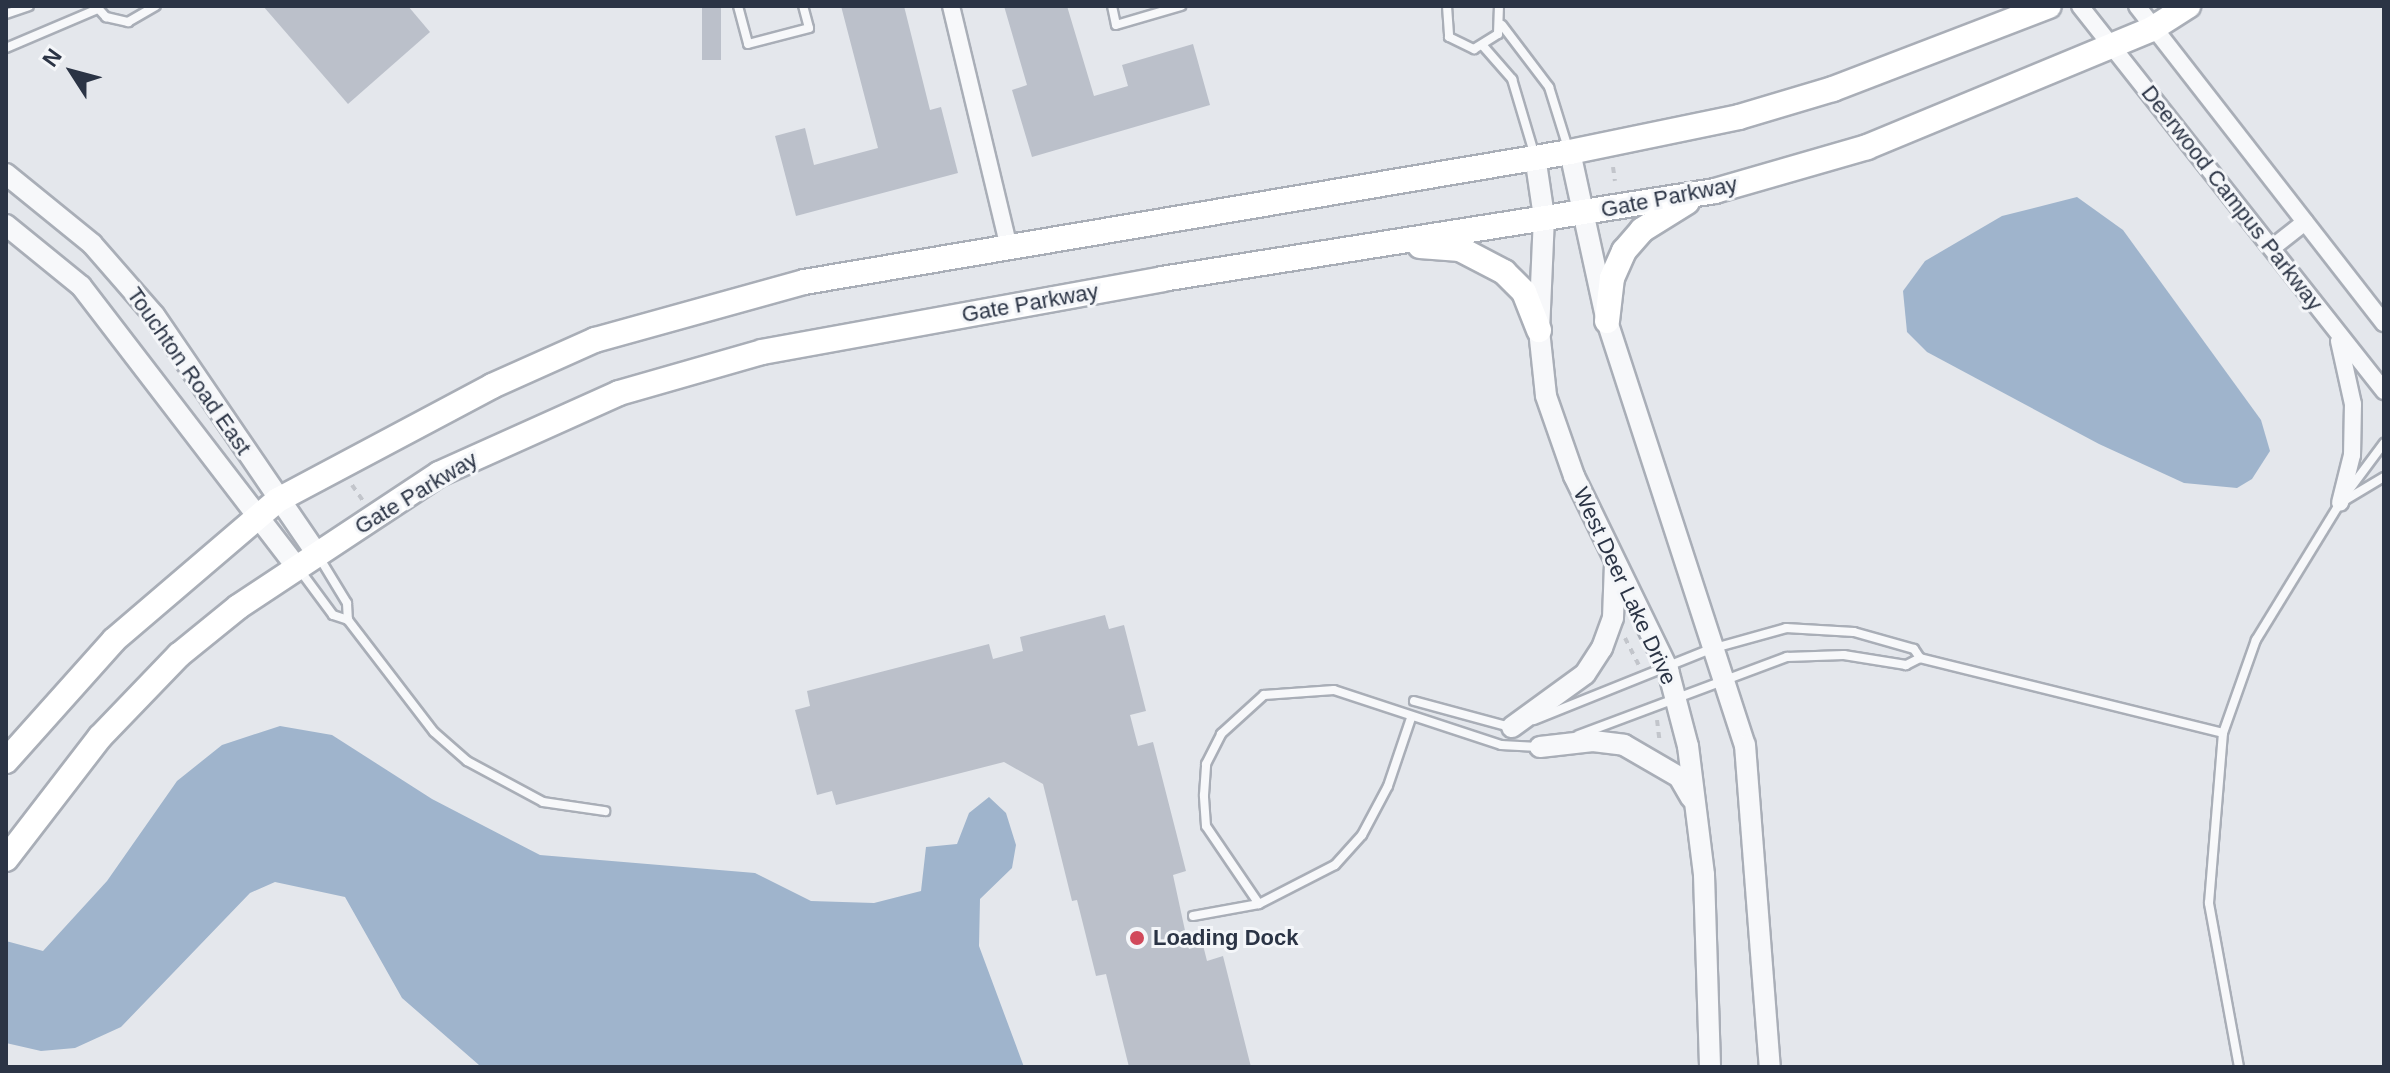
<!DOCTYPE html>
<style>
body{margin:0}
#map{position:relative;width:2390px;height:1073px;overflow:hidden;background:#e4e7ec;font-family:Arial,sans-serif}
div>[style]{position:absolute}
.water>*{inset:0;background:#9fb4cc}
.building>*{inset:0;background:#bbc0ca;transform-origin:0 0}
.path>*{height:4px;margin-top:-2px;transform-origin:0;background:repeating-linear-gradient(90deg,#c2c5cb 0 6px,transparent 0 12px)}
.roads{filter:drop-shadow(2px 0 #a9aeb7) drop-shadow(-2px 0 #a9aeb7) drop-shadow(0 2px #a9aeb7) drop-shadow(0 -2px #a9aeb7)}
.service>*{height:8px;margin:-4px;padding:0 4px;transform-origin:4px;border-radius:4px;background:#f7f8fa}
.minor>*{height:16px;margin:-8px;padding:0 8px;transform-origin:8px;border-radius:8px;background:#f7f8fa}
.tertiary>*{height:20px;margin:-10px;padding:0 10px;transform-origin:10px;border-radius:10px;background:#f7f8fa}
.secondary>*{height:24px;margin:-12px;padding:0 12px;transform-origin:12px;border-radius:12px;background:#fff}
.dots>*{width:22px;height:22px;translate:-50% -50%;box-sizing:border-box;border:4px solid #f4f6f9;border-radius:50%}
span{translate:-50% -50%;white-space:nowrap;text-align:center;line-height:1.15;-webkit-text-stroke:6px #f4f6f9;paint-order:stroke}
.street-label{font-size:22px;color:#2b3445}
.poi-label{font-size:22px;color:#2b3445;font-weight:700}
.left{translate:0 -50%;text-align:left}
.frame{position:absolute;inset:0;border:8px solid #2b3445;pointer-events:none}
.north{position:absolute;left:32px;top:32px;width:80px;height:80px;-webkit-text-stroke:6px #f4f6f9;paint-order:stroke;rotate:306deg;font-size:22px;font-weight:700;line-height:32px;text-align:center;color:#2b3445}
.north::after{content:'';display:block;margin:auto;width:28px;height:36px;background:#2b3445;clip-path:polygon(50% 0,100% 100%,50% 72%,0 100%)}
</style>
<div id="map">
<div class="water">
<i style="clip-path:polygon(2077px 197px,2123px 230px,2261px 420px,2270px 451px,2252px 479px,2237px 488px,2184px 483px,2099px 444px,1927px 352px,1907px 332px,1903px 291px,1925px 261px,2002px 216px)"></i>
<i style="clip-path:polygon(280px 726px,332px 735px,432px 799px,540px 855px,755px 873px,811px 901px,874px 903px,921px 891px,926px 847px,957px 844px,969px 813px,989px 797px,1006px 813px,1016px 845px,1012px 868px,980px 899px,979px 946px,1024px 1067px,479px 1065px,402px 998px,345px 897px,275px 882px,250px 893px,121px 1027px,75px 1048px,41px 1051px,6px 1043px,6px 941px,43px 951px,107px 881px,177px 781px,222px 745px)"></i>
</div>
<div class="building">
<i style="clip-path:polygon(263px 6px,408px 6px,430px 32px,348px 104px)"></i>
<i style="left:702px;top:6px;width:19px;height:54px"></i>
<i style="clip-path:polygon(841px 6px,904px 6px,930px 110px,941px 107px,958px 173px,796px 216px,775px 136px,805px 128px,814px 165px,878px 148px)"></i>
<i style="clip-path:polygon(1004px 6px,1067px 6px,1094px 96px,1128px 86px,1122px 65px,1193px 44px,1210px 105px,1032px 157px,1012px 90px,1027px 85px)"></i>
<i style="clip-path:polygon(1105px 615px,1109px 629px,1124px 625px,1146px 711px,1130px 715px,1138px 746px,1153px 742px,1186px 871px,1173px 875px,1189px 949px,1203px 945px,1207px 961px,1223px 956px,1251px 1067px,1129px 1067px,1106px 974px,1096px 976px,1077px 900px,1072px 901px,1043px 784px,1004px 762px,836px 805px,832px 791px,817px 795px,795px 710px,810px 706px,807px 691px,989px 644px,993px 659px,1023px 651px,1020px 637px)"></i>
</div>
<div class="path">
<i style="left:1613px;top:167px;width:14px;rotate:82deg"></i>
<i style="left:352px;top:485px;width:19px;rotate:55deg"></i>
<i style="left:1625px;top:638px;width:30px;rotate:63deg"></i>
<i style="left:1657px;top:720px;width:23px;rotate:83deg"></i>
</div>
<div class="roads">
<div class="service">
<i style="left:96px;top:6px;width:15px;rotate:48deg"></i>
<i style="left:106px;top:17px;width:23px;rotate:13deg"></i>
<i style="left:128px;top:22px;width:32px;rotate:-30deg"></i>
<i style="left:738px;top:6px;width:39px;rotate:75deg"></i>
<i style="left:748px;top:44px;width:63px;rotate:-14.7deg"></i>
<i style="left:809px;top:28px;width:23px;rotate:-105deg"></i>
<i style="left:1112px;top:6px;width:19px;rotate:78deg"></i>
<i style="left:1116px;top:25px;width:68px;rotate:-16.3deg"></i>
<i style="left:1447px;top:6px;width:31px;rotate:86deg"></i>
<i style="left:1449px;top:37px;width:28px;rotate:26deg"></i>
<i style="left:1474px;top:49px;width:28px;rotate:-32deg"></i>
<i style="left:1498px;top:34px;width:28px;rotate:-88deg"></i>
<i style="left:6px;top:14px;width:24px;rotate:-19deg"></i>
<i style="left:1502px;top:25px;width:78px;rotate:52.8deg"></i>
<i style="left:1549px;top:87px;width:64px;rotate:72.7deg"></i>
<i style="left:1484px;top:47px;width:43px;rotate:48.8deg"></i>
<i style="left:1512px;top:79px;width:80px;rotate:73.4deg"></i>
<i style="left:6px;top:48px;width:100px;rotate:-23deg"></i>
<i style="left:2346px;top:494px;width:64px;rotate:-53.3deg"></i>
<i style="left:2342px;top:502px;width:49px;rotate:-30.8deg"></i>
<i style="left:319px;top:557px;width:54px;rotate:58.7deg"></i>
<i style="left:347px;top:603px;width:17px;rotate:87deg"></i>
<i style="left:299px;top:569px;width:57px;rotate:53.5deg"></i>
<i style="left:333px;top:615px;width:16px;rotate:18deg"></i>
<i style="left:348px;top:620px;width:141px;rotate:52.5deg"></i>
<i style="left:434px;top:732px;width:44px;rotate:41.3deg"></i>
<i style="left:467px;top:761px;width:86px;rotate:28.3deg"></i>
<i style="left:543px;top:802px;width:63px;rotate:8.3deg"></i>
<i style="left:1920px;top:658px;width:312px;rotate:13.9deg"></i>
<i style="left:1414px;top:701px;width:99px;rotate:15.2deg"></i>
<i style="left:1534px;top:720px;width:191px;rotate:-21.9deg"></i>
<i style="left:1711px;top:649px;width:78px;rotate:-15.6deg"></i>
<i style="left:1786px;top:628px;width:68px;rotate:3.4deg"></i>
<i style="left:1854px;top:632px;width:62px;rotate:15.8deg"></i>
<i style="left:1914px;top:649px;width:11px;rotate:56deg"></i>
<i style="left:1920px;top:658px;width:16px;rotate:153deg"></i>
<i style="left:1906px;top:665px;width:63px;rotate:-170.8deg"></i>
<i style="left:1844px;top:655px;width:57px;rotate:178deg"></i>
<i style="left:1787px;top:657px;width:223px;rotate:159.5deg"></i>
<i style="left:1259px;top:904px;width:94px;rotate:-124.2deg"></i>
<i style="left:1206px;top:826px;width:31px;rotate:-94deg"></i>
<i style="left:1204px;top:795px;width:31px;rotate:-86deg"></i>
<i style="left:1206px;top:764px;width:34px;rotate:-63deg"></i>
<i style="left:1221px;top:734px;width:58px;rotate:-42.2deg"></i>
<i style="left:1264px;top:695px;width:70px;rotate:-4.1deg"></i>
<i style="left:1334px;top:690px;width:176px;rotate:18.2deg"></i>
<i style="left:1501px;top:745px;width:37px;rotate:3deg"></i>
<i style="left:1193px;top:916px;width:67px;rotate:-10.3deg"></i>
<i style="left:1259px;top:904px;width:85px;rotate:-27.2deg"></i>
<i style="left:1335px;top:865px;width:40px;rotate:-48deg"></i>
<i style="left:1362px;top:835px;width:55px;rotate:-62deg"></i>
<i style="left:1388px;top:786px;width:72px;rotate:-71.3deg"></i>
<i style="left:2239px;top:1067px;width:167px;rotate:-100.4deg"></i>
<i style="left:2209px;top:903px;width:171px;rotate:-85.3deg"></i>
<i style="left:2223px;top:733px;width:99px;rotate:-70.5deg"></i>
<i style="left:2256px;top:640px;width:161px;rotate:-58.5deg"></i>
</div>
<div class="minor">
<i style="left:951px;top:6px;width:245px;rotate:76.5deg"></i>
<i style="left:2080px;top:6px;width:491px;rotate:51.7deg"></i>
<i style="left:2137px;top:6px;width:402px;rotate:52.1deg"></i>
<i style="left:2272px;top:248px;width:42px;rotate:-38.2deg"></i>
<i style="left:2339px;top:341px;width:65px;rotate:77.5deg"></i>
<i style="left:2353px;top:404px;width:51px;rotate:91.1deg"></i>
<i style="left:2352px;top:455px;width:49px;rotate:104deg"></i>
</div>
<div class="tertiary">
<i style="left:1570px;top:152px;width:173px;rotate:77.7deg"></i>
<i style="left:1607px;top:321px;width:446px;rotate:72deg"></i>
<i style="left:1745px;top:745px;width:323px;rotate:85.6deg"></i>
<i style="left:1535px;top:156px;width:62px;rotate:81.6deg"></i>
<i style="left:1544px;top:217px;width:113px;rotate:92.5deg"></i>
<i style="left:1539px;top:330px;width:66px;rotate:83.9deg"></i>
<i style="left:1546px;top:396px;width:85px;rotate:70.7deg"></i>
<i style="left:1574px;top:476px;width:216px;rotate:64.1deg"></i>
<i style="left:1668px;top:670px;width:79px;rotate:75.3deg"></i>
<i style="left:1688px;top:746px;width:130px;rotate:82.9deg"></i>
<i style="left:1704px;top:875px;width:192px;rotate:88.2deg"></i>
<i style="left:6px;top:174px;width:111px;rotate:39.1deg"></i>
<i style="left:92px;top:244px;width:94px;rotate:48.9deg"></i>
<i style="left:154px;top:315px;width:289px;rotate:55.7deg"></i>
<i style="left:6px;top:225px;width:97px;rotate:39.1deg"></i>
<i style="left:81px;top:286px;width:354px;rotate:52.5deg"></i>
<i style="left:1512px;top:727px;width:90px;rotate:-36deg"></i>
<i style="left:1585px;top:674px;width:31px;rotate:-57deg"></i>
<i style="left:1602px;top:648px;width:32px;rotate:-70deg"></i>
<i style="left:1613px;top:618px;width:54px;rotate:-87.9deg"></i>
<i style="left:1540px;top:747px;width:53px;rotate:-6.5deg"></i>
<i style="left:1593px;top:741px;width:31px;rotate:7deg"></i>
<i style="left:1624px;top:745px;width:64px;rotate:30.2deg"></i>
<i style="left:1679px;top:777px;width:24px;rotate:60deg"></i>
</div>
<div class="secondary">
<i style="left:1420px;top:246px;width:40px;rotate:4.3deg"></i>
<i style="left:1460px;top:249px;width:50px;rotate:27.6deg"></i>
<i style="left:1504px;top:272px;width:28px;rotate:45deg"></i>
<i style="left:1524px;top:292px;width:41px;rotate:68.5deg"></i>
<i style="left:1607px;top:321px;width:43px;rotate:-83.4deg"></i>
<i style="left:1612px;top:278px;width:30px;rotate:-66deg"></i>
<i style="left:1624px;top:251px;width:28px;rotate:-49deg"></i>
<i style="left:1642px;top:230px;width:53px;rotate:-31.9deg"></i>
<i style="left:6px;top:761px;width:162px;rotate:-48.2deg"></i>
<i style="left:114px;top:640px;width:216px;rotate:-40.5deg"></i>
<i style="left:278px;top:500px;width:242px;rotate:-28deg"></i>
<i style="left:492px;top:386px;width:113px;rotate:-24.1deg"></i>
<i style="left:595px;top:340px;width:217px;rotate:-15.5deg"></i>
<i style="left:804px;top:282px;width:777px;rotate:-9.63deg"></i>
<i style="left:1570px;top:152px;width:173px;rotate:-11.7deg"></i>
<i style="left:1739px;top:117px;width:98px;rotate:-16.6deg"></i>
<i style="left:1833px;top:89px;width:231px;rotate:-21deg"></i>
<i style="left:6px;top:859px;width:154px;rotate:-52.4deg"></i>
<i style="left:100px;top:737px;width:114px;rotate:-46.1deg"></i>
<i style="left:179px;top:655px;width:76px;rotate:-39.1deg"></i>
<i style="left:238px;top:607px;width:241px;rotate:-33.5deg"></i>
<i style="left:439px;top:474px;width:197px;rotate:-24.2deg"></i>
<i style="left:619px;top:393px;width:149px;rotate:-16deg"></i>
<i style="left:762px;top:352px;width:407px;rotate:-10.3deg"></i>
<i style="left:1162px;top:279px;width:560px;rotate:-9.04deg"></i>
<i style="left:1715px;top:191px;width:158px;rotate:-16.1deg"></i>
<i style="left:1867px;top:147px;width:308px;rotate:-22.5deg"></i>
<i style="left:2152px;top:29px;width:43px;rotate:-32.6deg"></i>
</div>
</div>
<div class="dots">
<i style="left:1137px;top:938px;background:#d1495b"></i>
</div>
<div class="street-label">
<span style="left:1669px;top:197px;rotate:-11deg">Gate Parkway</span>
<span style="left:2232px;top:198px;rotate:52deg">Deerwood Campus Parkway</span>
<span style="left:1030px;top:303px;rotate:-10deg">Gate Parkway</span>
<span style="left:189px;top:371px;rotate:55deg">Touchton Road East</span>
<span style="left:416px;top:493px;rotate:-31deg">Gate Parkway</span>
<span style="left:1625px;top:586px;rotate:65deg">West Deer Lake Drive</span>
</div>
<div class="poi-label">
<span class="left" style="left:1153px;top:938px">Loading Dock</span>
</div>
<div class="frame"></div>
<div class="north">N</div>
</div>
